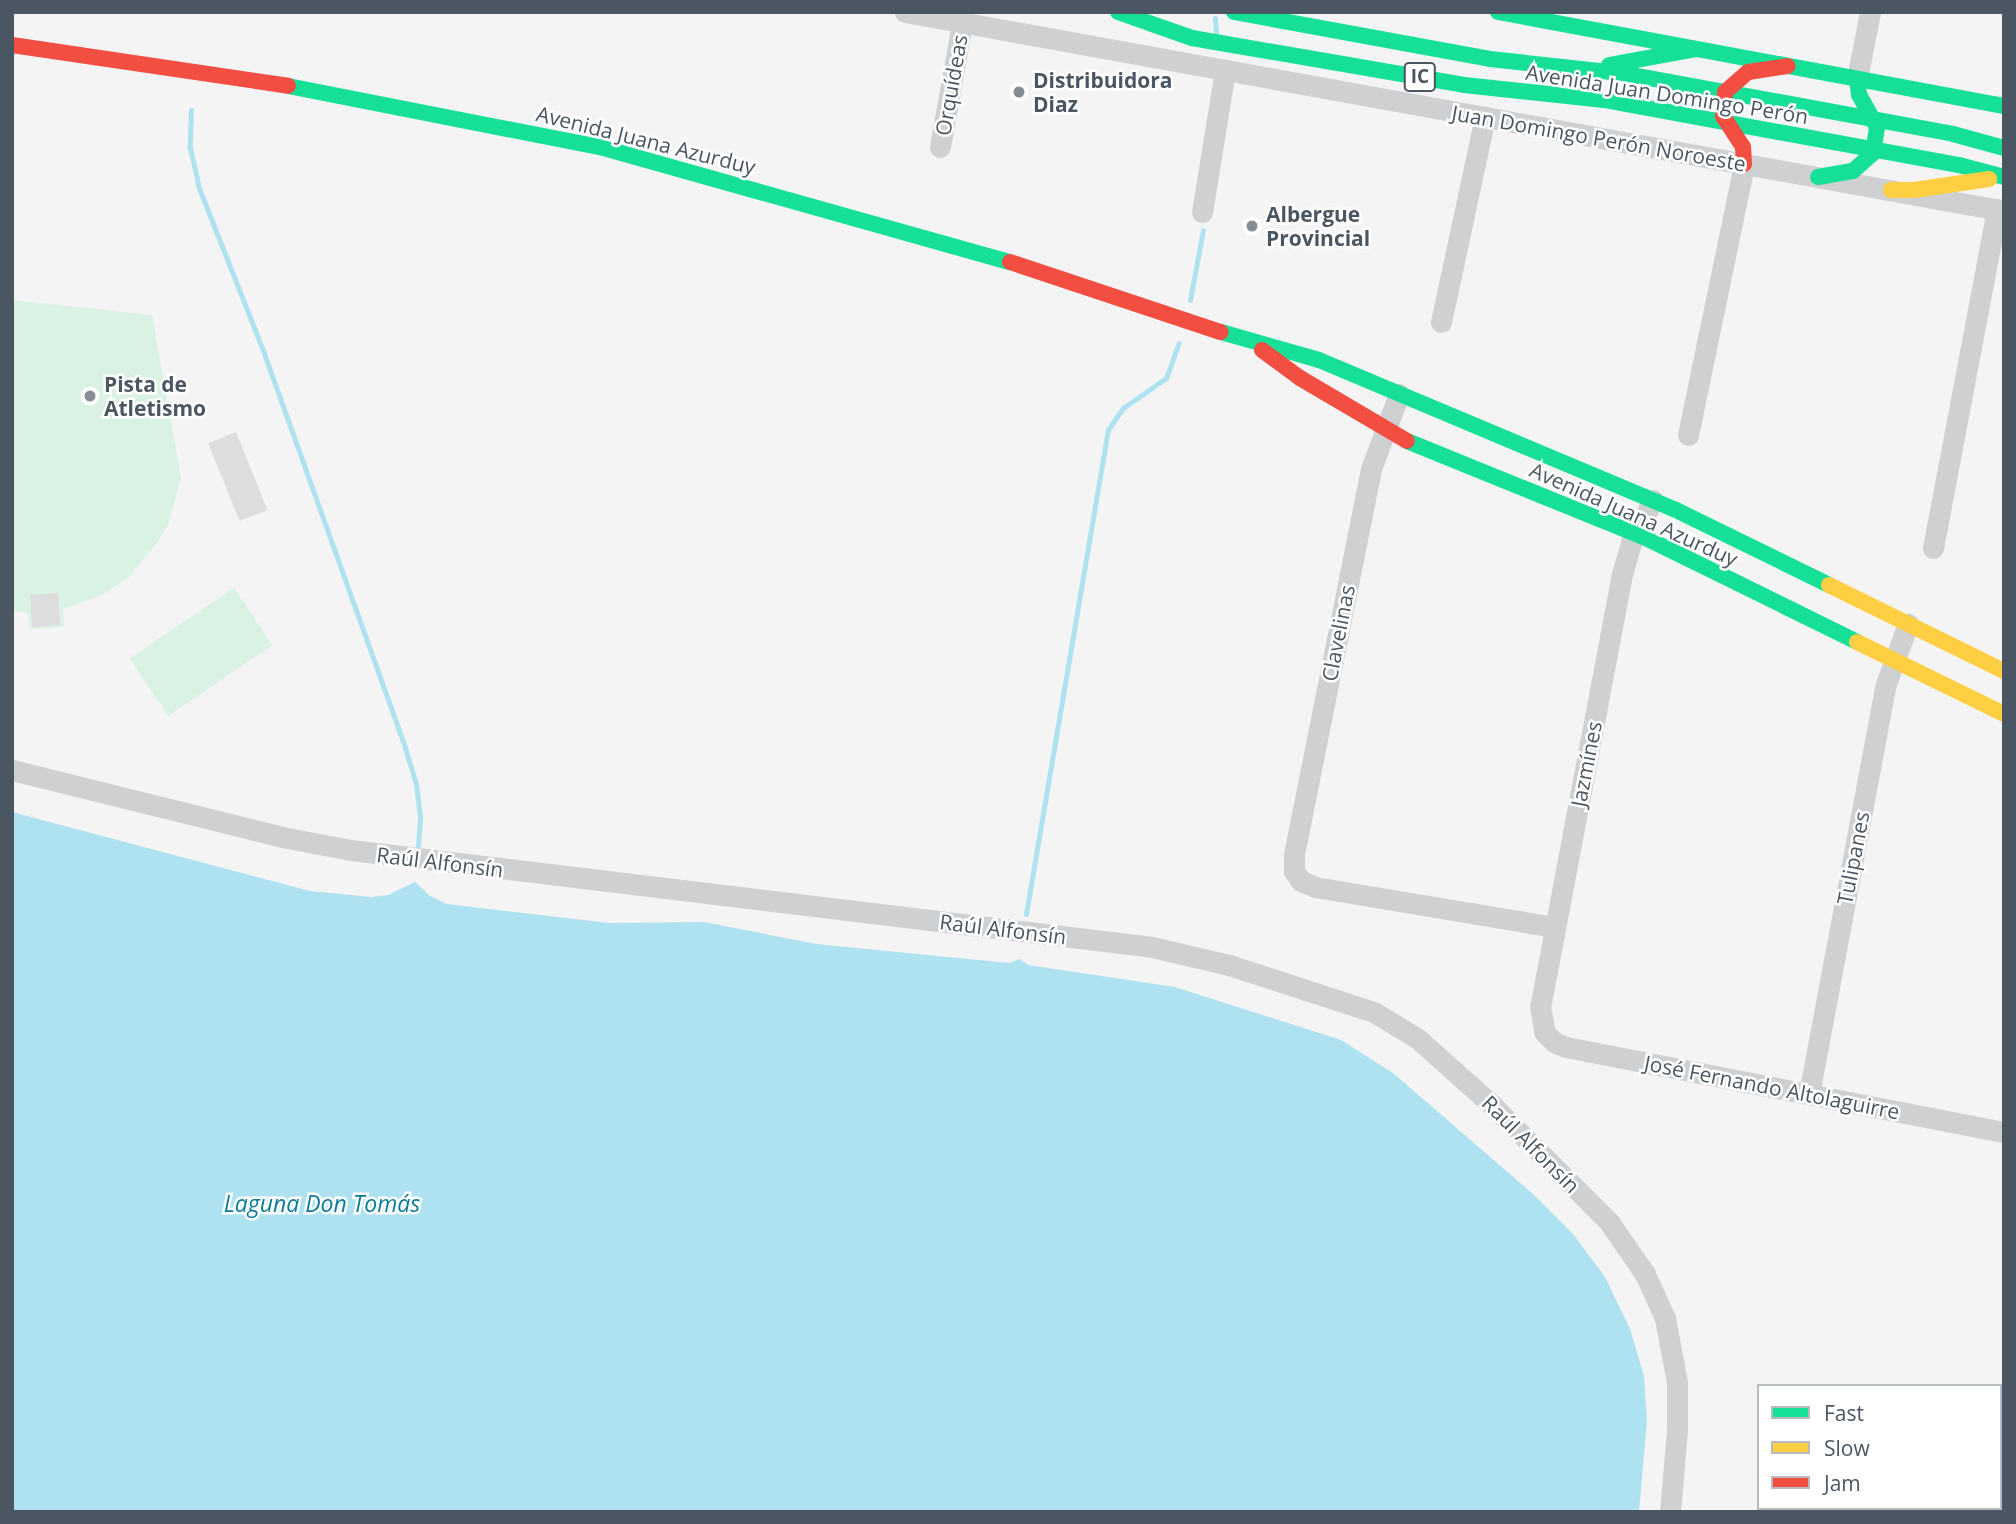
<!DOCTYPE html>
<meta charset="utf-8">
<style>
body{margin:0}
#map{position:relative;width:2016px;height:1524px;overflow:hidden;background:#f4f4f4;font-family:"Open Sans",sans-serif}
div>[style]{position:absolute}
.green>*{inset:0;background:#d9f2e3;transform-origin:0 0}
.water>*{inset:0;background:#aee2f0}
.stream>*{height:5px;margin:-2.5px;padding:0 2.5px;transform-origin:2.5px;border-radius:2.5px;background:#aee2f0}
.building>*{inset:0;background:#ddddde;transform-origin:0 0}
.street>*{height:21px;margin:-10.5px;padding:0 10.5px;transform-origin:10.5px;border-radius:10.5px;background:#ced0d2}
.fast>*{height:16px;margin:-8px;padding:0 8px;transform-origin:8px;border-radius:8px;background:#16e098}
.slow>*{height:16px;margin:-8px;padding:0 8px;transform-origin:8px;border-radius:8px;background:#ffcf43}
.jam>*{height:16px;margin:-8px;padding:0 8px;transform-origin:8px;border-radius:8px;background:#f24e42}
.dots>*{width:19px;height:19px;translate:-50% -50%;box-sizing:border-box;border:4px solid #fff;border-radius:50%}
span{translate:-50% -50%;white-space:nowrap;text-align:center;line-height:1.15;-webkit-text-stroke:5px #fff;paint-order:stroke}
.shield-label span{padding:2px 5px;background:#fff;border:2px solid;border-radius:5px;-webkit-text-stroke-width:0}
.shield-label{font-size:19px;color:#4a5661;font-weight:700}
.poi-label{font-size:21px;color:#4a5661;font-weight:700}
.left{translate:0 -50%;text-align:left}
.street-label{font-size:21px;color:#4a5661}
.water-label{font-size:23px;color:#0c7c9b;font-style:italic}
.frame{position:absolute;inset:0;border:14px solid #4a5661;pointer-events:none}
.legend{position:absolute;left:1757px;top:1384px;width:245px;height:126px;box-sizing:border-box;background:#fff;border:2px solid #b7bbc0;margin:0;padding:9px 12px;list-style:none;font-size:21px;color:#4a5661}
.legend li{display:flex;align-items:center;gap:14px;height:35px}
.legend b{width:35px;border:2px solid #b7bbc0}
</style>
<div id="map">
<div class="green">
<i style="clip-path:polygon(12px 300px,152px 315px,181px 478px,168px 525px,156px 544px,128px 578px,102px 595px,63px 609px,64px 627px,30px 629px,28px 613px,12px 611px)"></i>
<i style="left:234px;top:588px;width:69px;height:126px;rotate:56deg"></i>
</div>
<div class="water">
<i style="clip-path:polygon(12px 812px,310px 891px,371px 897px,388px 895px,415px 882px,430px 896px,447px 904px,609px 923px,704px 922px,816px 944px,1009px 963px,1019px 959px,1028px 965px,1175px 987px,1341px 1040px,1393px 1073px,1534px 1195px,1573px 1234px,1605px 1277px,1630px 1329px,1644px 1376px,1647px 1421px,1639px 1512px,12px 1512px)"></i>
</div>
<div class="stream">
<i style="left:1215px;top:18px;width:14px;rotate:86deg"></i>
<i style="left:191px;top:110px;width:38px;rotate:92deg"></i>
<i style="left:190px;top:148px;width:41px;rotate:77.3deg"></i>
<i style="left:199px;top:188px;width:169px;rotate:68.5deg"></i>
<i style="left:261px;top:345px;width:428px;rotate:70.3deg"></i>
<i style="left:405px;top:748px;width:38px;rotate:73deg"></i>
<i style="left:416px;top:784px;width:34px;rotate:83deg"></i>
<i style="left:420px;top:818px;width:28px;rotate:94deg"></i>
<i style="left:1190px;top:300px;width:71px;rotate:-79.5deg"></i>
<i style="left:1026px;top:914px;width:491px;rotate:-80.4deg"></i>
<i style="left:1108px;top:430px;width:27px;rotate:-56deg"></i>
<i style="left:1123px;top:408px;width:52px;rotate:-34.9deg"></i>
<i style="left:1166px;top:378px;width:37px;rotate:-70deg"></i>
</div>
<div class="building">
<i style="left:236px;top:432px;width:84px;height:30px;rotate:68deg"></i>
<i style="left:58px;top:593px;width:32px;height:28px;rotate:86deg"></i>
</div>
<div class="street">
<i style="left:905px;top:12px;width:1117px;rotate:10.26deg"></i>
<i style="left:1857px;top:79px;width:68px;rotate:-79deg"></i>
<i style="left:940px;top:147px;width:126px;rotate:-79.9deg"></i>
<i style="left:1202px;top:212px;width:144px;rotate:-80.8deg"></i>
<i style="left:1441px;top:322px;width:210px;rotate:-77.9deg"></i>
<i style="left:1399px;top:394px;width:80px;rotate:110.5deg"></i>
<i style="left:1371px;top:469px;width:394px;rotate:101.3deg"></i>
<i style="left:1294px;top:855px;width:16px;rotate:90deg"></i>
<i style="left:1294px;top:871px;width:12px;rotate:55deg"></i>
<i style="left:1301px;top:881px;width:15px;rotate:23deg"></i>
<i style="left:1315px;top:887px;width:243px;rotate:9.5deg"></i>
<i style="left:1688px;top:435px;width:277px;rotate:-78.3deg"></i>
<i style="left:1653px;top:500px;width:48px;rotate:117.1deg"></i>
<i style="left:1631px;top:543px;width:32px;rotate:106deg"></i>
<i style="left:1622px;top:574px;width:440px;rotate:100.7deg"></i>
<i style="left:1540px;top:1006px;width:27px;rotate:80deg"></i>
<i style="left:1545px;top:1033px;width:13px;rotate:45deg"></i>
<i style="left:1554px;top:1042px;width:13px;rotate:23deg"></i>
<i style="left:1566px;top:1047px;width:446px;rotate:11deg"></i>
<i style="left:1933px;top:548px;width:345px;rotate:-79.3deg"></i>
<i style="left:12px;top:770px;width:278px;rotate:13.9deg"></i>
<i style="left:282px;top:837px;width:70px;rotate:10.7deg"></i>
<i style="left:351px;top:850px;width:807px;rotate:6.9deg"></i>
<i style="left:1152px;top:947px;width:79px;rotate:13.2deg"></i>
<i style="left:1229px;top:965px;width:152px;rotate:18deg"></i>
<i style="left:1374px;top:1012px;width:52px;rotate:31.5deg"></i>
<i style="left:1418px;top:1039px;width:99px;rotate:41.7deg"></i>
<i style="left:1492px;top:1105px;width:165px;rotate:45deg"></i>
<i style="left:1609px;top:1222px;width:63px;rotate:55.3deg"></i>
<i style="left:1645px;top:1274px;width:48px;rotate:65.6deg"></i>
<i style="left:1665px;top:1318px;width:66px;rotate:79.5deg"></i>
<i style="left:1677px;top:1383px;width:47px;rotate:90deg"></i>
<i style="left:1677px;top:1430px;width:82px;rotate:94.9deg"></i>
<i style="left:1809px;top:1094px;width:417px;rotate:-79.4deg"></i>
<i style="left:1886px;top:684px;width:64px;rotate:-69.9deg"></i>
</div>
<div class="fast">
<i style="left:1118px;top:12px;width:78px;rotate:19.4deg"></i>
<i style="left:1192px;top:38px;width:276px;rotate:9.8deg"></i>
<i style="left:1464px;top:85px;width:141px;rotate:6.1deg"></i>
<i style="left:1604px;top:100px;width:361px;rotate:10.4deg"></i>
<i style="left:1959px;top:165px;width:47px;rotate:14.9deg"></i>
<i style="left:1234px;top:12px;width:260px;rotate:10.4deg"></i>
<i style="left:1490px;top:59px;width:138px;rotate:6.2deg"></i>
<i style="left:1627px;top:74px;width:331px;rotate:10.4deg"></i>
<i style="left:1953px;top:134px;width:53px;rotate:15.4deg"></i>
<i style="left:1498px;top:12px;width:515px;rotate:10.52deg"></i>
<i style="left:1609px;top:65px;width:88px;rotate:-10.4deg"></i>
<i style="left:288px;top:86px;width:318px;rotate:11.1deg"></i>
<i style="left:600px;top:147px;width:426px;rotate:15.7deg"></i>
<i style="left:1818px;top:177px;width:36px;rotate:-10deg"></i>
<i style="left:1853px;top:171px;width:27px;rotate:-42deg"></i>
<i style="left:1873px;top:153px;width:26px;rotate:-81deg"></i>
<i style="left:1877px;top:127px;width:37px;rotate:-119deg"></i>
<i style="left:1859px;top:95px;width:16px;rotate:-97deg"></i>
<i style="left:1221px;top:332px;width:102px;rotate:15.9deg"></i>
<i style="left:1319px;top:360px;width:387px;rotate:22.8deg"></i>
<i style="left:1676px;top:510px;width:170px;rotate:26.1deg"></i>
<i style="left:1407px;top:441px;width:260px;rotate:22.1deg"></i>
<i style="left:1648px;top:539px;width:233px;rotate:26.2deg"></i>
</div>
<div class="slow">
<i style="left:1891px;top:190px;width:23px"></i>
<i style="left:1914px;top:190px;width:76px;rotate:-8.3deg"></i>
<i style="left:1829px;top:585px;width:195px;rotate:26.2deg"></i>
<i style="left:1857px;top:642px;width:164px;rotate:26.1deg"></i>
</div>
<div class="jam">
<i style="left:12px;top:45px;width:279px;rotate:8.4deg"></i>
<i style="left:1744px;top:164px;width:17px;rotate:-93deg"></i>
<i style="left:1743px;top:147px;width:37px;rotate:-123deg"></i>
<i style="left:1723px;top:116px;width:24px;rotate:-85deg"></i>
<i style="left:1725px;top:92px;width:30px;rotate:-41deg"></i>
<i style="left:1748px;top:72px;width:40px;rotate:-8.5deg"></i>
<i style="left:1010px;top:262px;width:222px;rotate:18.4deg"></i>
<i style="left:1262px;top:350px;width:47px;rotate:36.4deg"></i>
<i style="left:1300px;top:378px;width:124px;rotate:30.5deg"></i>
</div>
<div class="dots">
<i style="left:1019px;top:92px;background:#868d94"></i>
<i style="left:1252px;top:226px;background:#868d94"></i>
<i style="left:90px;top:396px;background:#868d94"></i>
</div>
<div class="shield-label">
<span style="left:1420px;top:77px">IC</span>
</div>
<div class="poi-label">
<span class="left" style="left:1033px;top:92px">Distribuidora<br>Diaz</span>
<span class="left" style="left:1266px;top:226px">Albergue<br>Provincial</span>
<span class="left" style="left:104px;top:396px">Pista de<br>Atletismo</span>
</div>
<div class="street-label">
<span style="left:951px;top:85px;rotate:-80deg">Orquídeas</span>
<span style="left:1667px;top:94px;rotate:9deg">Avenida Juan Domingo Perón</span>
<span style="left:1599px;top:138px;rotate:10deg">Juan Domingo Perón Noroeste</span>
<span style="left:646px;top:140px;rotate:14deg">Avenida Juana Azurduy</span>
<span style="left:1634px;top:514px;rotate:24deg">Avenida Juana Azurduy</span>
<span style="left:1338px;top:633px;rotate:-79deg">Clavelinas</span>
<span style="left:1586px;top:764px;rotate:-79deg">Jazmínes</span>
<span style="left:1853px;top:858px;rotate:-79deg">Tulipanes</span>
<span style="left:440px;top:862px;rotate:7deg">Raúl Alfonsín</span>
<span style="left:1003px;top:929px;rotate:7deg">Raúl Alfonsín</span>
<span style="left:1772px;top:1087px;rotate:11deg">José Fernando Altolaguirre</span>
<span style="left:1531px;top:1144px;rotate:45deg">Raúl Alfonsín</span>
</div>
<div class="water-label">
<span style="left:322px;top:1203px">Laguna Don Tomás</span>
</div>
<div class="frame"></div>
<ul class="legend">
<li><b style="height:9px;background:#16e098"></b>Fast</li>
<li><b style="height:9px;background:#ffcf43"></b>Slow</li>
<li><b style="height:9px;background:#f24e42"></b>Jam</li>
</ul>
</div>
